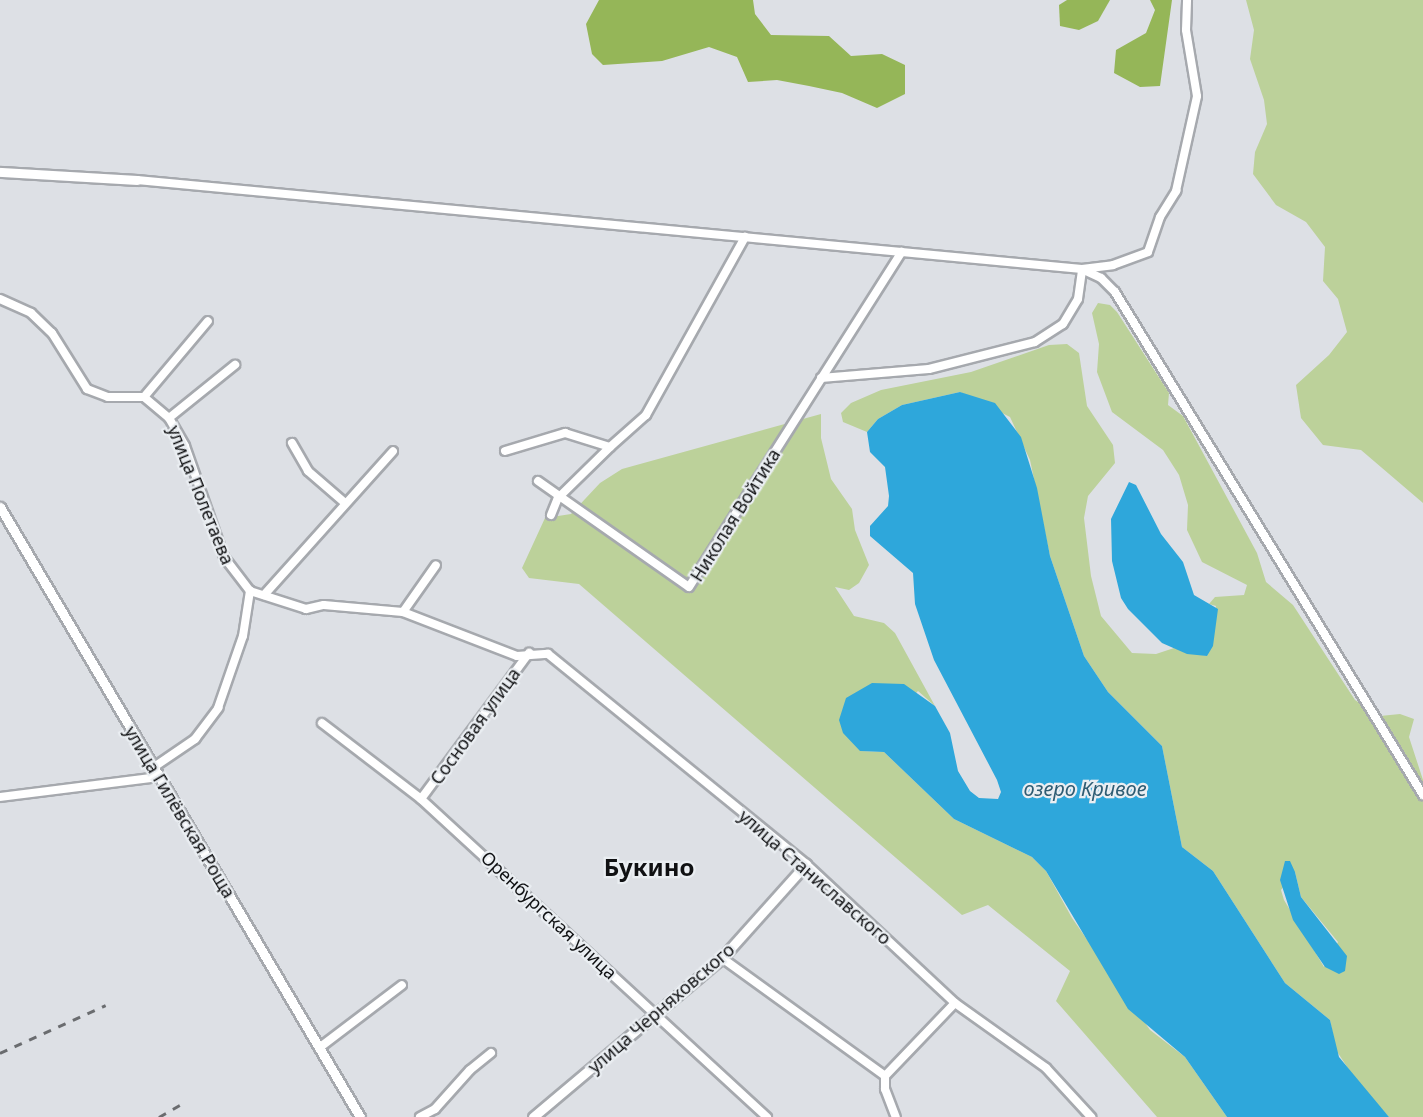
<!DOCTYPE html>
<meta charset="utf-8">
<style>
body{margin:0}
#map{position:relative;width:1423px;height:1117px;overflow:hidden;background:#dde0e5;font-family:"Noto Sans",sans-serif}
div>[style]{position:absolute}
.green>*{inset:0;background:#bcd19a}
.forest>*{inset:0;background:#95b658}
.water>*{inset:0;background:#2ea7db}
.roads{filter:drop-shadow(2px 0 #a6a9ae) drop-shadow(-2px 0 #a6a9ae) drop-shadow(0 2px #a6a9ae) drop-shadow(0 -2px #a6a9ae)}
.minor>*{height:8px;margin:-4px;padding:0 4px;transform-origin:4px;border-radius:4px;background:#fff}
.tertiary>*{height:9px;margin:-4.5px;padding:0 4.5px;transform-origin:4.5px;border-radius:4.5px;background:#fff}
.rail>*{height:3px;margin-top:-1.5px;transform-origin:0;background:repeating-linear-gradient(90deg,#6a6c6f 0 8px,transparent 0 16px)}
span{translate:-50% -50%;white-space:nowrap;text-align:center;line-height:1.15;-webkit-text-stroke:4.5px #eaeef2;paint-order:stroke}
.street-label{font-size:18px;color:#101113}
.water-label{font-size:20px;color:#2e5c73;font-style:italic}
.district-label{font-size:24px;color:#101113;font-weight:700}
</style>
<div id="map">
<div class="green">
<i style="clip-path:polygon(1246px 0,1423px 0,1423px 503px,1361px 450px,1323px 445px,1301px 418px,1296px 385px,1329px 355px,1347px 332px,1338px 299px,1323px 281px,1325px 247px,1306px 222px,1276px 205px,1253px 174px,1255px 152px,1267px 124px,1264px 100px,1250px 59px,1254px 30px)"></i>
<i style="clip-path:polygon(evenodd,1098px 303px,1110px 305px,1117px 312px,1169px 393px,1168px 405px,1183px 416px,1257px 553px,1266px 582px,1293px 605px,1355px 700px,1380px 716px,1400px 714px,1414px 719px,1409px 737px,1423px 780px,1423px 1117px,1389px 1117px,1359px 1085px,1336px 1050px,1330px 1020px,1285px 983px,1213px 871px,1182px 847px,1162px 746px,1108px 692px,1084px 656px,1050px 556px,1030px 460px,1010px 417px,960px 392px,902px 405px,878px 419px,867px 432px,843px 422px,841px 413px,851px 403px,881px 390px,971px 372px,1049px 345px,1067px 344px,1079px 353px,1087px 406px,1113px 445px,1115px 463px,1088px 496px,1084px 518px,1091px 576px,1101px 616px,1132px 653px,1156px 654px,1174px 648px,1207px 656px,1216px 606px,1209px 604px,1215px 597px,1244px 595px,1247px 585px,1202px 562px,1187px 530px,1188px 505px,1179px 475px,1163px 450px,1112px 412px,1097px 372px,1099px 344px,1092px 313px,1098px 303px,1295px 872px,1301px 897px,1338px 942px,1324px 967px,1284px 900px,1281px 890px,1295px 872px)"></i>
<i style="clip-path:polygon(821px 414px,821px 438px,831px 479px,852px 509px,855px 530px,869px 565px,859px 583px,849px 590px,835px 587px,854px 616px,884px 623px,895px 633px,935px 706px,918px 691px,860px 751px,884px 752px,954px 819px,1032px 857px,1046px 871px,1072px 918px,1150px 1030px,1185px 1057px,1227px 1117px,1157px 1117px,1056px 1001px,1070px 971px,988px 905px,962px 915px,579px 584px,529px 578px,522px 568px,545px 518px,571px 514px,600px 483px,622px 469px)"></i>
</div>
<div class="forest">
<i style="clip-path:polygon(599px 0,753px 0,755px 14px,771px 35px,829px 36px,851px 56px,882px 54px,905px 65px,905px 94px,877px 108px,842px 93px,809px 86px,777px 80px,748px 82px,737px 57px,709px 47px,662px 61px,603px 65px,592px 54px,586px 24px)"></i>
<i style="clip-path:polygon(1067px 0,1110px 0,1098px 21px,1079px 30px,1060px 26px,1059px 5px)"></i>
<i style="clip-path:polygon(1150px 0,1172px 0,1160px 86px,1140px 87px,1114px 73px,1116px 50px,1146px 33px,1155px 10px)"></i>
</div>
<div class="water">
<i style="clip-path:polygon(960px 392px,995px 403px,1021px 437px,1037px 488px,1050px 556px,1084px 656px,1108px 692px,1162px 746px,1182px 847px,1213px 871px,1285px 983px,1330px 1020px,1339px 1057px,1389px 1117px,1227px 1117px,1185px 1057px,1128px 1009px,1046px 871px,1032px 857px,954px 819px,884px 752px,860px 751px,843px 733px,839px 720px,846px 698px,872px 683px,904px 684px,935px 706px,950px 733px,958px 771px,970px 791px,979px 798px,998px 799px,1001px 792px,997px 780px,934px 660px,915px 604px,913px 573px,870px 536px,870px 526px,888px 506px,889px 496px,885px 467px,870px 452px,867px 432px,878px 419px,902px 405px)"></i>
<i style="clip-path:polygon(1129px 482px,1136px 485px,1161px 534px,1183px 562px,1194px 595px,1218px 609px,1213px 646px,1207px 656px,1187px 654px,1162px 643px,1128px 609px,1121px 598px,1112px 561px,1111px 519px)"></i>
<i style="clip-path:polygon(1285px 861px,1290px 861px,1295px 872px,1301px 897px,1347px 956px,1345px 971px,1339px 974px,1325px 967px,1293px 920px,1280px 880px)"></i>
</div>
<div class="roads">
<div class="minor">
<i style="left:137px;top:180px;width:949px;rotate:5.38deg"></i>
<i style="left:1082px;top:269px;width:31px;rotate:-7deg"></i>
<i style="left:1113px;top:265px;width:37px;rotate:-20deg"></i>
<i style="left:1148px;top:252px;width:37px;rotate:-71deg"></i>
<i style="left:1160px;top:217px;width:31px;rotate:-58deg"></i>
<i style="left:1176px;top:191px;width:97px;rotate:-77.5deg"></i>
<i style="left:1197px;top:96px;width:67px;rotate:-99.5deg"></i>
<i style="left:1186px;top:30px;width:30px;rotate:-88deg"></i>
<i style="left:1084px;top:270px;width:19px;rotate:25deg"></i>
<i style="left:1101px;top:278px;width:20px;rotate:45deg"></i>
<i style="left:1115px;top:292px;width:590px;rotate:58.52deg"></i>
<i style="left:0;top:299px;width:34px;rotate:24deg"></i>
<i style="left:31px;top:313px;width:29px;rotate:44deg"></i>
<i style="left:52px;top:333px;width:66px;rotate:58deg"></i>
<i style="left:87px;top:389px;width:22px;rotate:21deg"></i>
<i style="left:108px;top:397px;width:36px"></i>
<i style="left:144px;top:397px;width:33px;rotate:40deg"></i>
<i style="left:169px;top:418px;width:32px;rotate:60deg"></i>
<i style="left:185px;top:446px;width:118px;rotate:70.6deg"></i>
<i style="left:224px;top:557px;width:43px;rotate:52.6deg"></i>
<i style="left:250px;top:591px;width:59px;rotate:17.8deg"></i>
<i style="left:306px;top:609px;width:18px;rotate:-13deg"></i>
<i style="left:324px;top:605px;width:79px;rotate:5.1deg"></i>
<i style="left:403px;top:612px;width:122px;rotate:21.1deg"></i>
<i style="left:517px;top:656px;width:31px;rotate:-4deg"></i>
<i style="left:548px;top:654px;width:333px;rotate:39.1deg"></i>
<i style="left:806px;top:864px;width:204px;rotate:43deg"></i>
<i style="left:955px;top:1003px;width:112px;rotate:35.5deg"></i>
<i style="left:1046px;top:1068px;width:67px;rotate:47.4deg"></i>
<i style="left:821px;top:378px;width:108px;rotate:-4.8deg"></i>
<i style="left:929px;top:369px;width:109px;rotate:-14.3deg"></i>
<i style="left:1035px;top:342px;width:33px;rotate:-33deg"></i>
<i style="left:1063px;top:324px;width:29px;rotate:-59deg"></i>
<i style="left:1078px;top:299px;width:30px;rotate:-82deg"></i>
<i style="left:144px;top:397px;width:99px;rotate:-49.9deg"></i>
<i style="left:169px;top:418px;width:85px;rotate:-38.8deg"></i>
<i style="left:292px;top:443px;width:32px;rotate:60deg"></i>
<i style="left:308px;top:471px;width:49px;rotate:40.9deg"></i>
<i style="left:505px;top:451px;width:63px;rotate:-16.7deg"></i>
<i style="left:565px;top:433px;width:47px;rotate:17.3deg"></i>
<i style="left:610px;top:447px;width:48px;rotate:-41.6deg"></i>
<i style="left:646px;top:415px;width:204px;rotate:-60.9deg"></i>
<i style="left:538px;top:481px;width:184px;rotate:35.1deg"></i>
<i style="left:689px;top:587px;width:397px;rotate:-57.6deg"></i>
<i style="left:551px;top:515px;width:18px;rotate:-68deg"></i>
<i style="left:558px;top:498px;width:73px;rotate:-44.4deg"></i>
<i style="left:264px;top:595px;width:193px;rotate:-48.1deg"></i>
<i style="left:403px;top:612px;width:57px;rotate:-54.9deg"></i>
<i style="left:322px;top:723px;width:125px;rotate:37.5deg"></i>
<i style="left:421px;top:799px;width:470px;rotate:42.6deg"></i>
<i style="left:154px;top:767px;width:50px;rotate:-34.3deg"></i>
<i style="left:195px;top:739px;width:39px;rotate:-53deg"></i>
<i style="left:218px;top:708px;width:76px;rotate:-70.9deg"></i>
<i style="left:243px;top:636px;width:46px;rotate:-81.2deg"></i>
<i style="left:0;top:797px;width:160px;rotate:-7.2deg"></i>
<i style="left:421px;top:799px;width:182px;rotate:-53.5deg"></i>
<i style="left:722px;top:958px;width:201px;rotate:35.9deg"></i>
<i style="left:885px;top:1076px;width:101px;rotate:-46.2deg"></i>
<i style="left:319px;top:1048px;width:104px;rotate:-37.2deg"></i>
<i style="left:885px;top:1076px;width:13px;rotate:90deg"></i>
<i style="left:885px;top:1089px;width:30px;rotate:69deg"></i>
<i style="left:420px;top:1117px;width:17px;rotate:-28deg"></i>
<i style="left:435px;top:1109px;width:52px;rotate:-48.1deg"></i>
<i style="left:470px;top:1070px;width:27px;rotate:-39deg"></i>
</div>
<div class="tertiary">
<i style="left:0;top:172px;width:137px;rotate:3.3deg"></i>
<i style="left:0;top:507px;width:708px;rotate:59.45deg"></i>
<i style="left:533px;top:1117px;width:247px;rotate:-40.1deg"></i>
<i style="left:722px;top:958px;width:126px;rotate:-48.2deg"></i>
</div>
</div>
<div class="rail">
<i style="left:0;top:1053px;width:116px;rotate:-24.4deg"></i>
<i style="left:159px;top:1117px;width:30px;rotate:-30deg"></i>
</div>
<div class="street-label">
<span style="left:201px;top:495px;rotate:68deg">улица Полетаева</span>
<span style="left:735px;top:515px;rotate:-58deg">Николая Войтика</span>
<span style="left:475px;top:726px;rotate:-54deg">Сосновая улица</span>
<span style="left:180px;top:812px;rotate:59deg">улица Гилёвская Роща</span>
<span style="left:815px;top:877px;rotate:41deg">улица Станиславского</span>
<span style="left:549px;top:915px;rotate:43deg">Оренбургская улица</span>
<span style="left:661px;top:1008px;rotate:-41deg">улица Черняховского</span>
</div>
<div class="water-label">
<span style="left:1085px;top:788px">озеро Кривое</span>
</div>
<div class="district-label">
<span style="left:649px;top:867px">Букино</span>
</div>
</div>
